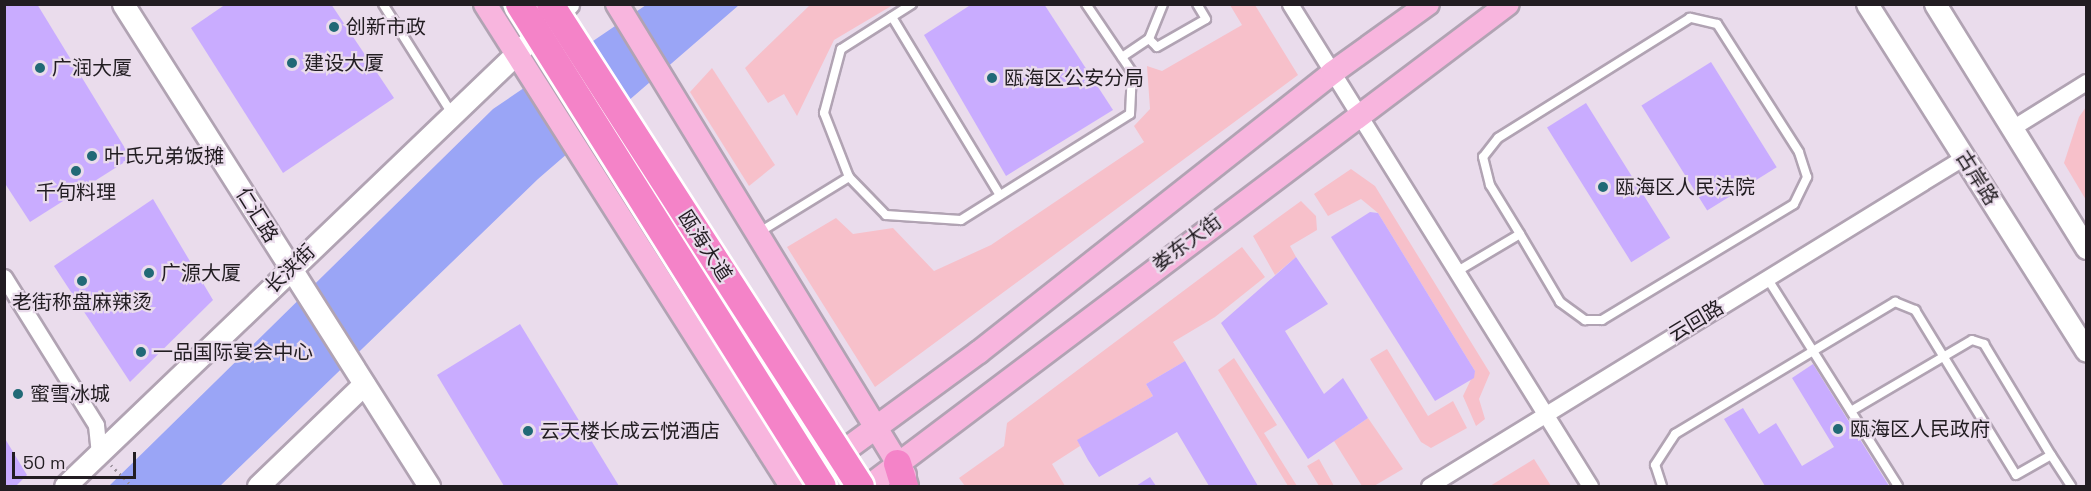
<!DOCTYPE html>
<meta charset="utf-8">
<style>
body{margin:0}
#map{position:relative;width:2091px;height:491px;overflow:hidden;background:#eadcec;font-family:"Space Grotesk","Noto Sans SC",sans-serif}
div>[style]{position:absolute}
.green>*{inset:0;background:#f7c0ca}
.water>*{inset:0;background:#9aa5f6}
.building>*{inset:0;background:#c9acff;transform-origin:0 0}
.path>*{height:3px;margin-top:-1.5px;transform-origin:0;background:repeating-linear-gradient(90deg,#9d939e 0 1.5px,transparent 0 6px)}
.roads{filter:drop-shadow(2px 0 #b1a3b3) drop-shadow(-2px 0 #b1a3b3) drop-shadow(0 2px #b1a3b3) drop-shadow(0 -2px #b1a3b3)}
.lane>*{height:8px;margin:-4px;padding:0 4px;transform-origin:4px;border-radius:4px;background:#fff}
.street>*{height:15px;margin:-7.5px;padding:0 7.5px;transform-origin:7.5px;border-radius:7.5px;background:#fff}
.secondary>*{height:21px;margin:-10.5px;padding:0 10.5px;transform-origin:10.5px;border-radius:10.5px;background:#fff}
.primary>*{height:22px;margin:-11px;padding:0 11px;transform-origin:11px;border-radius:11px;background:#f8b5de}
.highway>*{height:27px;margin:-13.5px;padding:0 13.5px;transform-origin:13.5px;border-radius:13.5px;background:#f483c8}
.bridges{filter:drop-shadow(2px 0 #fff) drop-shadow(-2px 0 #fff) drop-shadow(0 2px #fff) drop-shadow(0 -2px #fff)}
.highway-bridge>*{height:27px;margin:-13.5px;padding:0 13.5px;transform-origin:13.5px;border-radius:13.5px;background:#f483c8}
.dots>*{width:16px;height:16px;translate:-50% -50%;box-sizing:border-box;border:3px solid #eadcec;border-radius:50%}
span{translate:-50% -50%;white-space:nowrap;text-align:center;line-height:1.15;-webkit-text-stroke:4.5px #eadcec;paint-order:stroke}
.poi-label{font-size:20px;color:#221d22}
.left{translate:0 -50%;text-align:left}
.street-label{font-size:20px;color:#221d22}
.frame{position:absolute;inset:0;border:6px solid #221d22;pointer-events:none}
.scale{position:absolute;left:12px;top:452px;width:124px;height:27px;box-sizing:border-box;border:3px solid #221d22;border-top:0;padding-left:8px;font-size:18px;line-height:21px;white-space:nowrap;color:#221d22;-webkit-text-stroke:4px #eadcec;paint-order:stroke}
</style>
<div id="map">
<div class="green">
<i style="clip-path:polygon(810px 5px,893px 5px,834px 40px,797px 116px,784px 94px,768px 103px,745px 68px)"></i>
<i style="clip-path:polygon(1230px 5px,1255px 5px,1298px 75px,875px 387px,787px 247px,836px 218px,853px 234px,893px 228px,934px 271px,991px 245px,1144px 142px,1134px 126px,1150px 109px,1147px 66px,1162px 71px,1242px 25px)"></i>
<i style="clip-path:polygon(712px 68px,775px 165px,749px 186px,690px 92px)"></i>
<i style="clip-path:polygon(2086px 107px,2086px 200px,2064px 163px,2079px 117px)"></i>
<i style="clip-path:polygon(1351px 169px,1375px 186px,1490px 373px,1479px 399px,1485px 419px,1476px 426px,1463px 396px,1475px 371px,1378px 213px,1361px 199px,1328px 216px,1314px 194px)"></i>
<i style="clip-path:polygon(1301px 201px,1316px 216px,1317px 230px,1290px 246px,1296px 257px,1275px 275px,1253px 236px)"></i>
<i style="clip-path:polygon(1242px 247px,1265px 277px,1215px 317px,1173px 342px,1185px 361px,1146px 384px,1153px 396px,1078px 440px,1080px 446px,1052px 464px,1065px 486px,965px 486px,959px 478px,1004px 446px,1007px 423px)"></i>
<i style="clip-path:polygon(1387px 349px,1428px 416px,1453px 401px,1467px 428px,1431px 448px,1421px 442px,1370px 359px)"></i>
<i style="clip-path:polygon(1234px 358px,1277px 425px,1264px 433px,1297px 486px,1288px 486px,1218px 370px)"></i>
<i style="clip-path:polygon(1368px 418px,1403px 469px,1374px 486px,1362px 486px,1334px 441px)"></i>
<i style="clip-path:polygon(1319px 459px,1334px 486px,1319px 486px,1307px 466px)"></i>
<i style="clip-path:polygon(1534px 459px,1551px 486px,1490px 486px)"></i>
</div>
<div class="water">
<i style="clip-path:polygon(646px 5px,739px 5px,538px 179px,220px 486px,109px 486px,493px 109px)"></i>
</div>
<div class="building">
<i style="clip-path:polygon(4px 4px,37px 4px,131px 158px,30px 222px,4px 182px)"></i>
<i style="clip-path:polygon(226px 4px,331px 4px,394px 98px,283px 173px,191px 28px)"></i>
<i style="clip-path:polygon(972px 4px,1044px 4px,1113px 110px,1006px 176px,924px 35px)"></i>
<i style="left:1711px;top:62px;width:124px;height:82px;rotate:58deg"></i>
<i style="left:1586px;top:103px;width:159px;height:46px;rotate:58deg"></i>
<i style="clip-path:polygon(153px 199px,213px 300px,130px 382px,54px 266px)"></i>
<i style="clip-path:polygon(1370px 212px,1378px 213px,1475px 371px,1474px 378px,1435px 401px,1331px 237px)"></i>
<i style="clip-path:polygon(1296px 257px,1328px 304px,1285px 331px,1324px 394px,1343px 378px,1368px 418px,1308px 459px,1221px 323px)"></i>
<i style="clip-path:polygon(520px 324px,619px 486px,504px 486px,437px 375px)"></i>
<i style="clip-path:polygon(1185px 361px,1258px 486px,1209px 486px,1177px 432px,1099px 477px,1088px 460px,1077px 440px,1153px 396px,1146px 384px)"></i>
<i style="clip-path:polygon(1813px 364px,1889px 486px,1765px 486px,1724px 419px,1743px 408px,1759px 434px,1776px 423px,1802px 466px,1834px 447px,1792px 378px)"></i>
<i style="clip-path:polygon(4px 437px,27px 475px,16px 486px,4px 486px)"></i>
<i style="clip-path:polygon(1150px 477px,1156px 486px,1136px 486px)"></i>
</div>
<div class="path">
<i style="left:111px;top:465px;width:30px;rotate:45deg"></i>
</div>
<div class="roads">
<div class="lane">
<i style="left:383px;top:4px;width:128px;rotate:57.8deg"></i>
<i style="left:912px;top:4px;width:84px;rotate:147.6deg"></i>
<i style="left:841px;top:49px;width:66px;rotate:104.9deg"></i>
<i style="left:824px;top:113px;width:69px;rotate:68.7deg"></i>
<i style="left:849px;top:177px;width:53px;rotate:45.8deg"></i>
<i style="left:886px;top:215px;width:75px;rotate:3.8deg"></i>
<i style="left:961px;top:220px;width:199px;rotate:-32.1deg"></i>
<i style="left:1130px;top:114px;width:42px;rotate:-87.3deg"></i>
<i style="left:1132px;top:72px;width:82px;rotate:-124.1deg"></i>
<i style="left:892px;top:17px;width:208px;rotate:58.8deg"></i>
<i style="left:1149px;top:39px;width:11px;rotate:45deg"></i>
<i style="left:1157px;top:47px;width:56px;rotate:-29.7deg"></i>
<i style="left:1206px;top:19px;width:17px;rotate:-121deg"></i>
<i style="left:1122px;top:57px;width:32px;rotate:-34deg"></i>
<i style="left:1149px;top:39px;width:38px;rotate:-68deg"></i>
<i style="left:758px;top:233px;width:107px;rotate:-31.6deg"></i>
<i style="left:1456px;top:272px;width:74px;rotate:-30.7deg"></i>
<i style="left:1520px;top:234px;width:79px;rotate:59.5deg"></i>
<i style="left:1560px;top:302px;width:31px;rotate:36deg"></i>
<i style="left:1585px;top:320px;width:17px"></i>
<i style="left:1602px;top:320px;width:224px;rotate:-31.1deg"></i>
<i style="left:1794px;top:204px;width:30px;rotate:-64deg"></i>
<i style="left:1807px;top:177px;width:26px;rotate:-108deg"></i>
<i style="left:1799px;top:152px;width:152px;rotate:-122.6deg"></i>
<i style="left:1717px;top:24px;width:28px;rotate:-167deg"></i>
<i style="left:1690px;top:18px;width:226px;rotate:148deg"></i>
<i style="left:1498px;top:138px;width:24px;rotate:128deg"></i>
<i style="left:1483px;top:157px;width:29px;rotate:76deg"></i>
<i style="left:1490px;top:185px;width:57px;rotate:58.5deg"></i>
<i style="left:1851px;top:411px;width:140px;rotate:-30.4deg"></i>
<i style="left:1972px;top:340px;width:13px;rotate:18deg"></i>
<i style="left:1984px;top:344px;width:130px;rotate:58.9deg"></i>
<i style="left:1662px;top:486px;width:22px;rotate:-108deg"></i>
<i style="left:1655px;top:465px;width:37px;rotate:-57deg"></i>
<i style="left:1675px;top:434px;width:161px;rotate:-31deg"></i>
<i style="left:1813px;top:351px;width:86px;rotate:-122.2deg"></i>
<i style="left:1898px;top:486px;width:160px;rotate:-122.2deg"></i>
<i style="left:1813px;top:351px;width:96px;rotate:-30.9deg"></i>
<i style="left:1895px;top:302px;width:22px;rotate:22deg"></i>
<i style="left:1915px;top:310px;width:193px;rotate:58.5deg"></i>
<i style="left:2016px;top:475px;width:40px;rotate:-29.7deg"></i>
<i style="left:2051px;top:455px;width:37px;rotate:57deg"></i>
</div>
<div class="street">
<i style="left:1290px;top:4px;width:568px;rotate:58.1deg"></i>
<i style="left:2012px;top:128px;width:87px;rotate:-31.9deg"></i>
<i style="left:4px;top:277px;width:174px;rotate:58.1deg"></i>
<i style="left:96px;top:425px;width:29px;rotate:84deg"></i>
<i style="left:1429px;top:486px;width:628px;rotate:-31.59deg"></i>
</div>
<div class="secondary">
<i style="left:123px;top:4px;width:571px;rotate:57.59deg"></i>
<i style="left:1867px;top:4px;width:410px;rotate:57.7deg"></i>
<i style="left:1935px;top:4px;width:287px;rotate:58.2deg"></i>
<i style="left:65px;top:486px;width:697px;rotate:-43.78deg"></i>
<i style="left:258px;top:486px;width:147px;rotate:-43.9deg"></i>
</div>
<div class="primary">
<i style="left:485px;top:4px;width:571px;rotate:57.59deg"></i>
<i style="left:617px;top:4px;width:552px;rotate:58.56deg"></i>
<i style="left:796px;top:486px;width:227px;rotate:-36.2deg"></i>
<i style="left:979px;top:352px;width:450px;rotate:-38.3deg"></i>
<i style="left:1332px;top:73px;width:118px;rotate:-35.7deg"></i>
<i style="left:869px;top:486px;width:800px;rotate:-37.03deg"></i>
</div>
<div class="highway">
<i style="left:897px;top:463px;width:24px;rotate:73deg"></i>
</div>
</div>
<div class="bridges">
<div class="highway-bridge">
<i style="left:519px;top:4px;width:569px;rotate:57.85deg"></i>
<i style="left:550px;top:4px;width:573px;rotate:57.25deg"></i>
</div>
</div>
<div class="dots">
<i style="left:334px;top:27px;background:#216976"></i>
<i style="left:292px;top:63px;background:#216976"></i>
<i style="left:40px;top:68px;background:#216976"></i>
<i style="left:992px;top:78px;background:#216976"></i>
<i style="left:92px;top:156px;background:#216976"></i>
<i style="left:76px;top:171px;background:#216976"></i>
<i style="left:1603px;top:187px;background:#216976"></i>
<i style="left:149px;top:273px;background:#216976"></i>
<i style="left:82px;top:281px;background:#216976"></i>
<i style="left:141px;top:352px;background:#216976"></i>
<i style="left:18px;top:394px;background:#216976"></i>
<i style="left:1838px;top:429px;background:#216976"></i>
<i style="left:528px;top:431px;background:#216976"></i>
</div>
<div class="poi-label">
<span class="left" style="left:346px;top:27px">创新市政</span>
<span class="left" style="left:304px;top:63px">建设大厦</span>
<span class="left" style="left:52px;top:68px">广润大厦</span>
<span class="left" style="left:1004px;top:78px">瓯海区公安分局</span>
<span class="left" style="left:104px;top:156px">叶氏兄弟饭摊</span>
<span class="left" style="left:1615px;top:187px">瓯海区人民法院</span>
<span style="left:76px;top:192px">千旬料理</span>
<span class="left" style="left:161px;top:273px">广源大厦</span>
<span style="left:82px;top:302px">老街称盘麻辣烫</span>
<span class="left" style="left:153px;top:352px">一品国际宴会中心</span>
<span class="left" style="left:30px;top:394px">蜜雪冰城</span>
<span class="left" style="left:1850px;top:429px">瓯海区人民政府</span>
<span class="left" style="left:540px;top:431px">云天楼长成云悦酒店</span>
</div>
<div class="street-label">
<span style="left:1977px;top:178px;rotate:58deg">古岸路</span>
<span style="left:257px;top:215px;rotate:58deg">仁汇路</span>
<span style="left:1187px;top:243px;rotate:-37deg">娄东大街</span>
<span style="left:705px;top:246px;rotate:57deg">瓯海大道</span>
<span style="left:290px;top:269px;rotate:-44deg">长浃街</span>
<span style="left:1696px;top:321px;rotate:-31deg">云回路</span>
</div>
<div class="frame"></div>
<div class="scale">50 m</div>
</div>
